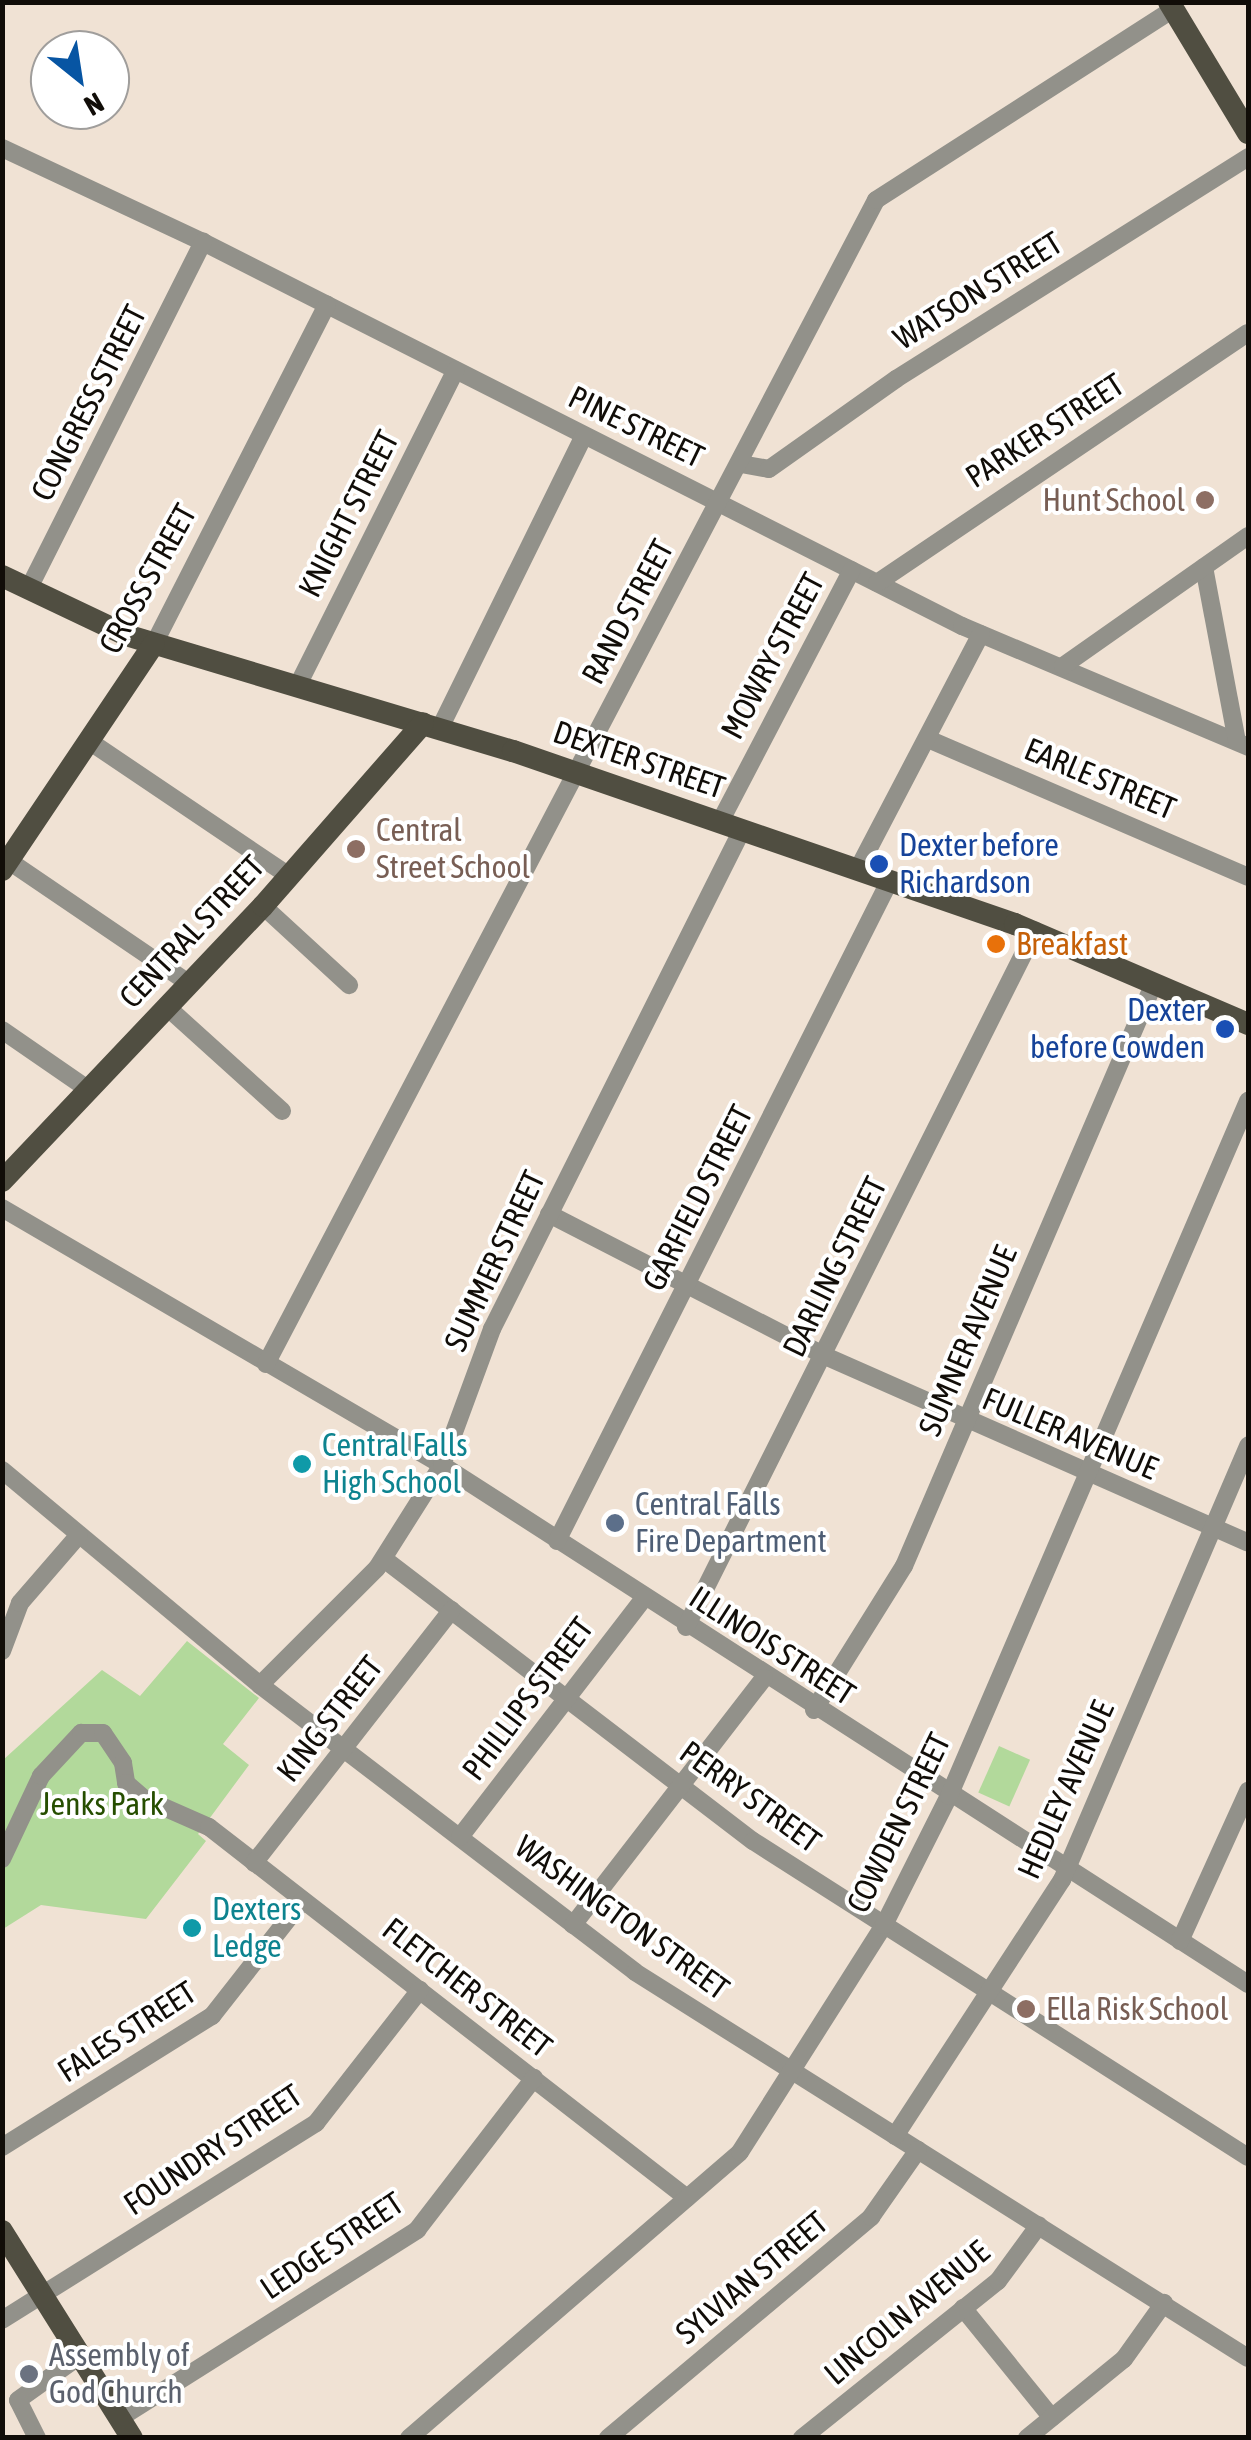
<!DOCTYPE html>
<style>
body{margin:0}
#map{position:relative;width:1251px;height:2440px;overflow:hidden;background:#f0e2d4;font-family:"Asap Condensed",sans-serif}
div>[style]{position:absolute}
.green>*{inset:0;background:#b2d99b;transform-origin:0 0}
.minor>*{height:18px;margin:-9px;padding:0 9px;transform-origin:9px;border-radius:9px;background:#92918a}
.major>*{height:22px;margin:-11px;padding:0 11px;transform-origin:11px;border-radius:11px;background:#504e41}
.dots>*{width:28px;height:28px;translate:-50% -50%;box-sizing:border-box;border:5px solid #fff;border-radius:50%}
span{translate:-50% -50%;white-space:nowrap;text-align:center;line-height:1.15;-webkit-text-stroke:8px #fff;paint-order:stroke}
.street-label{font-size:32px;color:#110d08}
.education-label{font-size:32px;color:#785e54}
.right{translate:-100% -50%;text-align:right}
.left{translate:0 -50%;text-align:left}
.transit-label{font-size:32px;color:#164399}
.food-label{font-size:32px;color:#c56008}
.culture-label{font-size:32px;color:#0d838f}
.service-label{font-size:32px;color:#4e5e75}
.park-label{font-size:32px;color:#264e00}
.worship-label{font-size:32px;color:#5b616d}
.frame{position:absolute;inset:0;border:5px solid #110d08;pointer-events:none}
.north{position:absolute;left:30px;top:30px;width:100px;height:100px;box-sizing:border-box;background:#fff;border:2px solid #a09e9c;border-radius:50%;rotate:150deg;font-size:28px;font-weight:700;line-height:40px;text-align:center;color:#110d08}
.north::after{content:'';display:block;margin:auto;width:35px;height:45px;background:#0755a3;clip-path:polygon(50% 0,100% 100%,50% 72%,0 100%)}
</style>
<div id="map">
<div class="green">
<i style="clip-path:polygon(187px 1641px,259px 1698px,223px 1744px,249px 1765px,198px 1834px,206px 1841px,146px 1919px,41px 1905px,3px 1929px,3px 1760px,102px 1670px,140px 1696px)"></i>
<i style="left:999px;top:1746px;width:34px;height:51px;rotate:24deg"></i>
</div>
<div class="minor">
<i style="left:2px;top:148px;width:222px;rotate:25.1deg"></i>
<i style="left:203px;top:242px;width:851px;rotate:26.84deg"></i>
<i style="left:962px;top:626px;width:311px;rotate:22.9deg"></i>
<i style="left:741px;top:464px;width:28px;rotate:10deg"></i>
<i style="left:769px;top:469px;width:156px;rotate:-35.3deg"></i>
<i style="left:896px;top:379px;width:416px;rotate:-32.2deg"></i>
<i style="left:1204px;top:567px;width:177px;rotate:79.3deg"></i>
<i style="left:877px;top:583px;width:447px;rotate:-34deg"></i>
<i style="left:28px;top:590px;width:390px;rotate:-63.3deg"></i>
<i style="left:154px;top:644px;width:381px;rotate:-63deg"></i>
<i style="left:1063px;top:666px;width:226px;rotate:-35.1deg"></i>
<i style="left:298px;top:685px;width:352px;rotate:-63.4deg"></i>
<i style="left:440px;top:728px;width:326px;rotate:-63.8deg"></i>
<i style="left:928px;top:739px;width:348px;rotate:23.3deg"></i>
<i style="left:89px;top:741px;width:241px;rotate:34deg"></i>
<i style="left:720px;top:822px;width:284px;rotate:-62.4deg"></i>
<i style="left:9px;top:861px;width:219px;rotate:34.2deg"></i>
<i style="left:858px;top:869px;width:265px;rotate:-62.4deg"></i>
<i style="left:263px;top:906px;width:117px;rotate:42.6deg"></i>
<i style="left:167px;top:1007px;width:155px;rotate:42.1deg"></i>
<i style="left:2px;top:1030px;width:106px;rotate:34.6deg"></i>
<i style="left:2px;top:1208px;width:510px;rotate:30.29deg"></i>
<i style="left:442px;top:1465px;width:959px;rotate:32.78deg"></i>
<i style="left:549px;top:1214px;width:310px;rotate:27.2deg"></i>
<i style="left:825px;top:1356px;width:462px;rotate:23.8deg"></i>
<i style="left:266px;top:1364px;width:1314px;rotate:-62.34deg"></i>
<i style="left:876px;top:200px;width:353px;rotate:-32.7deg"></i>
<i style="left:2px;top:1470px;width:336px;rotate:39.8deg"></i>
<i style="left:260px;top:1685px;width:472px;rotate:37.4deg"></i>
<i style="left:635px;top:1972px;width:724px;rotate:32.2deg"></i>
<i style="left:557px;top:1541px;width:740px;rotate:-63.26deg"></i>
<i style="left:384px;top:1559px;width:464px;rotate:37.4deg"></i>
<i style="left:753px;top:1841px;width:587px;rotate:32.55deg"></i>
<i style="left:686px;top:1627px;width:779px;rotate:-63.37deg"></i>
<i style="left:2px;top:1651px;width:51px;rotate:-69.4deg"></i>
<i style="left:20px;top:1603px;width:90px;rotate:-49.1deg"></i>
<i style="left:260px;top:1685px;width:165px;rotate:-45deg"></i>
<i style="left:377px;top:1568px;width:122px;rotate:-57.7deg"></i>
<i style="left:442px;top:1465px;width:145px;rotate:-69.8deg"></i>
<i style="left:492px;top:1329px;width:558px;rotate:-63.39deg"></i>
<i style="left:814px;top:1710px;width:170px;rotate:-58deg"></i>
<i style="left:904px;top:1566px;width:634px;rotate:-66.79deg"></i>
<i style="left:460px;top:1837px;width:302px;rotate:-52.4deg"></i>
<i style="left:2px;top:1859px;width:92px;rotate:-64.8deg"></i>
<i style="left:41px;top:1776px;width:59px;rotate:-47.1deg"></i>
<i style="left:81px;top:1733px;width:22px"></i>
<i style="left:103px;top:1733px;width:36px;rotate:56deg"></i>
<i style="left:123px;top:1763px;width:20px;rotate:81deg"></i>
<i style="left:126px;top:1783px;width:23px;rotate:41deg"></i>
<i style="left:143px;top:1798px;width:72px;rotate:23.7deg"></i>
<i style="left:209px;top:1827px;width:605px;rotate:37.82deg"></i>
<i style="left:254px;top:1863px;width:321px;rotate:-52deg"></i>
<i style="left:573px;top:1925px;width:312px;rotate:-52.3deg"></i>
<i style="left:1180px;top:1941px;width:165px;rotate:-65.6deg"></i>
<i style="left:895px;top:2136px;width:306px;rotate:-56.9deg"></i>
<i style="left:1062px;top:1880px;width:473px;rotate:-66.8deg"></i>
<i style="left:2px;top:2147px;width:248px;rotate:-32deg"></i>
<i style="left:212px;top:2016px;width:147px;rotate:-51.9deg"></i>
<i style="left:963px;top:2308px;width:141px;rotate:51deg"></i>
<i style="left:2px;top:2320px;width:371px;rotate:-32.1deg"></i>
<i style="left:316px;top:2123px;width:169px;rotate:-52deg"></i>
<i style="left:120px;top:2418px;width:352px;rotate:-32.3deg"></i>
<i style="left:417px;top:2230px;width:192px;rotate:-52.4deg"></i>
<i style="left:37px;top:2438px;width:42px;rotate:-116.6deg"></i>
<i style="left:18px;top:2400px;width:77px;rotate:-35.5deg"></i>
<i style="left:409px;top:2438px;width:437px;rotate:-40.8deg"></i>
<i style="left:740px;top:2152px;width:269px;rotate:-57.6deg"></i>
<i style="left:884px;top:1925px;width:144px;rotate:-63.3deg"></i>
<i style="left:949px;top:1796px;width:757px;rotate:-66.72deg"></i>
<i style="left:608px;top:2438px;width:344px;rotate:-40deg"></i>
<i style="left:871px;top:2217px;width:82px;rotate:-55deg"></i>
<i style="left:802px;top:2438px;width:251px;rotate:-38.7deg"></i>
<i style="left:998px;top:2281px;width:69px;rotate:-53.8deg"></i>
<i style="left:1027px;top:2438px;width:125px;rotate:-39.2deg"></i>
<i style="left:1124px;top:2359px;width:69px;rotate:-54.5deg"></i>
</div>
<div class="major">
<i style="left:1169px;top:2px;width:153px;rotate:58.9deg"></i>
<i style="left:2px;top:576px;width:137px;rotate:25.4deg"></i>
<i style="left:126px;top:635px;width:404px;rotate:16.7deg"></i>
<i style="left:513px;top:751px;width:531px;rotate:19.02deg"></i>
<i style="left:1015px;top:924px;width:254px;rotate:23.2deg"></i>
<i style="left:2px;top:870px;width:272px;rotate:-56.1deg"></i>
<i style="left:2px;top:1181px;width:379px;rotate:-46.5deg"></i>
<i style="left:263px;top:906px;width:243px;rotate:-48.8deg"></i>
<i style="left:2px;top:2231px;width:244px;rotate:57.9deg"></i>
</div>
<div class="dots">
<i style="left:1205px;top:500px;background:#8d6e63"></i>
<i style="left:356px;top:849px;background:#8d6e63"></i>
<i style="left:879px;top:864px;background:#1a4fb4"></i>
<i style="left:996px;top:944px;background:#e8710a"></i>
<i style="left:1225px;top:1029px;background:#1a4fb4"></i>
<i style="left:302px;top:1464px;background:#0f9aa8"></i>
<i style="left:615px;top:1523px;background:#5c6f8a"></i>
<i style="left:192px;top:1928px;background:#0f9aa8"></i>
<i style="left:1026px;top:2009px;background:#8d6e63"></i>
<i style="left:29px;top:2374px;background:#6b7280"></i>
</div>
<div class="street-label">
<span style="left:978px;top:291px;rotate:-32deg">WATSON STREET</span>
<span style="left:89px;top:403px;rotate:-63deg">CONGRESS STREET</span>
<span style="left:636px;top:427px;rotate:26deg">PINE STREET</span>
<span style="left:1045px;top:431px;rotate:-33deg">PARKER STREET</span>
<span style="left:349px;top:514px;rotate:-63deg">KNIGHT STREET</span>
<span style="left:148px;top:579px;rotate:-61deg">CROSS STREET</span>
<span style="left:628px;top:612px;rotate:-62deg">RAND STREET</span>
<span style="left:773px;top:656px;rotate:-62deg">MOWRY STREET</span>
<span style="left:639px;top:760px;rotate:19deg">DEXTER STREET</span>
<span style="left:1100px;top:779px;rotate:23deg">EARLE STREET</span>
<span style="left:192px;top:932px;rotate:-47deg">CENTRAL STREET</span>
<span style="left:698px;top:1198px;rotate:-63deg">GARFIELD STREET</span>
<span style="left:495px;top:1261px;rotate:-65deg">SUMMER STREET</span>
<span style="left:835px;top:1267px;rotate:-64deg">DARLING STREET</span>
<span style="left:968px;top:1341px;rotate:-67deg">SUMNER AVENUE</span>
<span style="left:1070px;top:1434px;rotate:23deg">FULLER AVENUE</span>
<span style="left:772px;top:1646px;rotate:33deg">ILLINOIS STREET</span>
<span style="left:528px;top:1699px;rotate:-53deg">PHILLIPS STREET</span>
<span style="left:330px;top:1719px;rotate:-52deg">KING STREET</span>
<span style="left:1066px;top:1790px;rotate:-66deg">HEDLEY AVENUE</span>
<span style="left:750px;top:1797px;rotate:36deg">PERRY STREET</span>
<span style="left:899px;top:1823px;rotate:-64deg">COWDEN STREET</span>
<span style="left:622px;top:1918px;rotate:36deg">WASHINGTON STREET</span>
<span style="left:467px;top:1988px;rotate:38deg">FLETCHER STREET</span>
<span style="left:127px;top:2032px;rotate:-33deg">FALES STREET</span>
<span style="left:213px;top:2150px;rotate:-34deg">FOUNDRY STREET</span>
<span style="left:332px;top:2246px;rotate:-34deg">LEDGE STREET</span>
<span style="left:752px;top:2278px;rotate:-40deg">SYLVIAN STREET</span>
<span style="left:907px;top:2313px;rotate:-40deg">LINCOLN AVENUE</span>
</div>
<div class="education-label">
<span class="right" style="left:1185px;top:500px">Hunt School</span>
<span class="left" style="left:376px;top:849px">Central<br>Street School</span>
<span class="left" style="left:1046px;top:2009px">Ella Risk School</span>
</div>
<div class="transit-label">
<span class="left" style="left:899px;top:864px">Dexter before<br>Richardson</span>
<span class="right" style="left:1205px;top:1029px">Dexter<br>before Cowden</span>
</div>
<div class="food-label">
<span class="left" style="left:1016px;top:944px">Breakfast</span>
</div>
<div class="culture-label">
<span class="left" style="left:322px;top:1464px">Central Falls<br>High School</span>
<span class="left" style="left:212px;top:1928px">Dexters<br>Ledge</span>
</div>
<div class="service-label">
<span class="left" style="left:635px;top:1523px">Central Falls<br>Fire Department</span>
</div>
<div class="park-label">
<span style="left:102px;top:1804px">Jenks Park</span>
</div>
<div class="worship-label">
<span class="left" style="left:49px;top:2374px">Assembly of<br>God Church</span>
</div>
<div class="frame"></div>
<div class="north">N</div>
</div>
